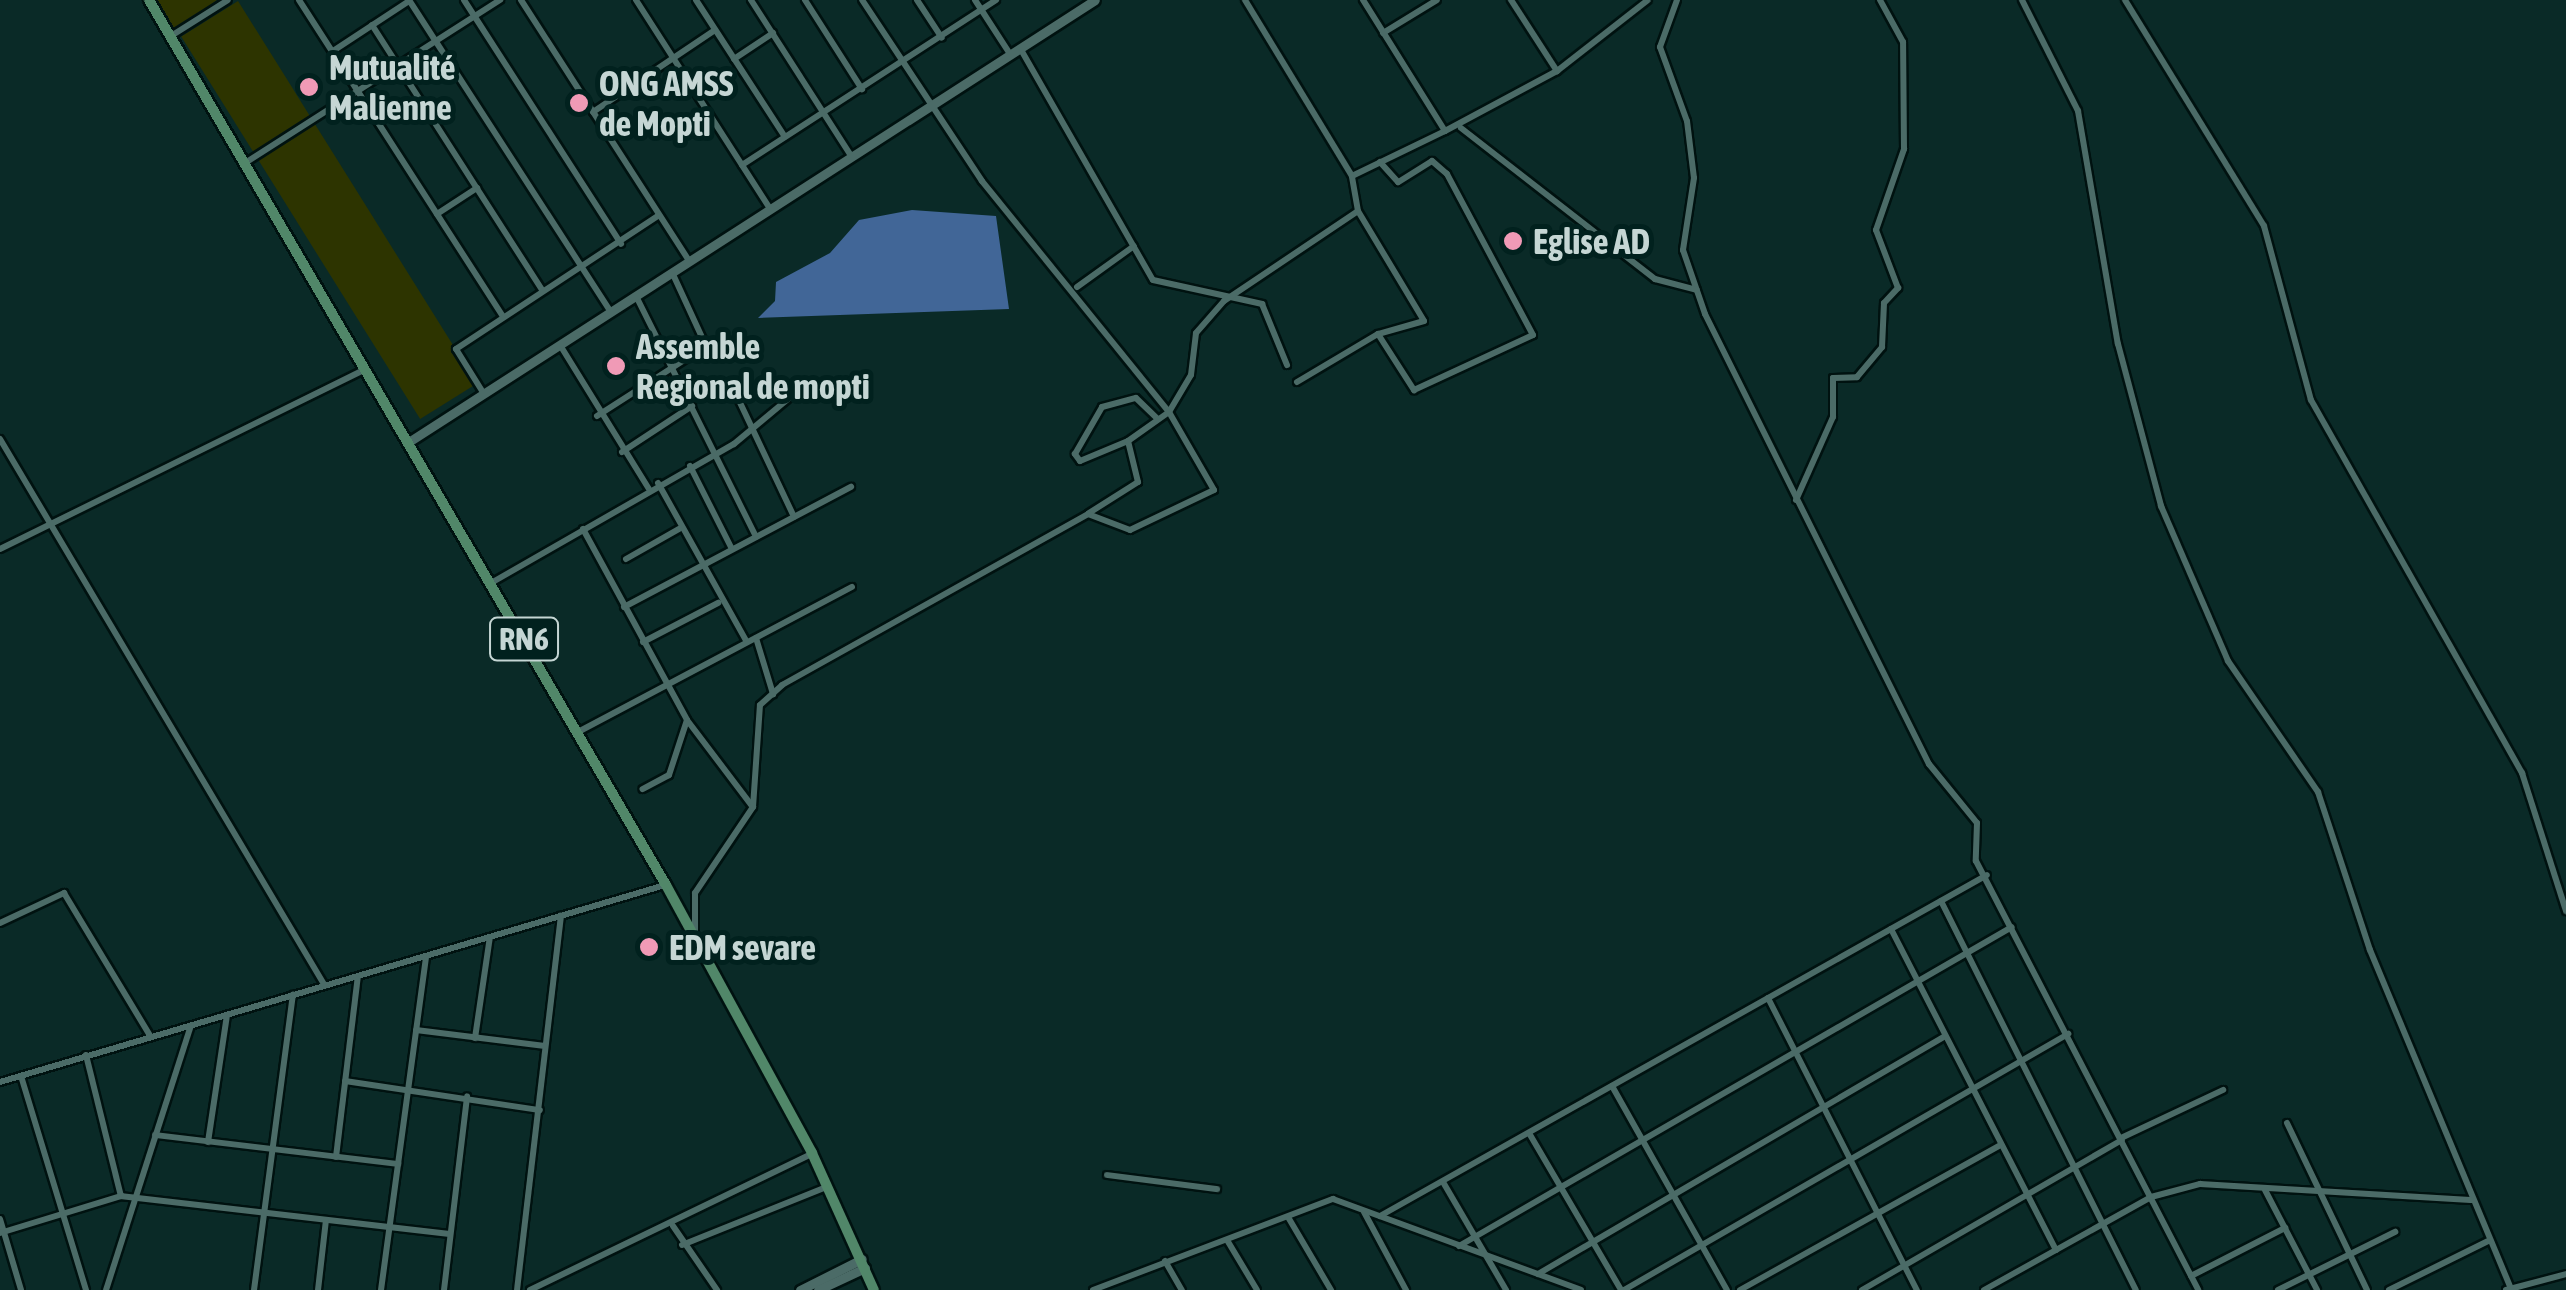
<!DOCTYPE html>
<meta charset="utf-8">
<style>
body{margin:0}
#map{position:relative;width:2566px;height:1290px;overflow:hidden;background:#0a2a27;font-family:"Asap Condensed",sans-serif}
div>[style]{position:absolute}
.green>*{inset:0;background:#2d3400;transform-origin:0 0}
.water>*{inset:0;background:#416697}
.roads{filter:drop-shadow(2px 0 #001210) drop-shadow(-2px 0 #001210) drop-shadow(0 2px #001210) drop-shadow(0 -2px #001210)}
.street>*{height:6px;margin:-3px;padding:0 3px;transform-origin:3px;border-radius:3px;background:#4b6b67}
.secondary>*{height:9px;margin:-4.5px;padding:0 4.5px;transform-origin:4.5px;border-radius:4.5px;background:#4b6b67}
.primary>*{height:10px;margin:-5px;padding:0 5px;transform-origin:5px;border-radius:5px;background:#518769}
.dots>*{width:28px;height:28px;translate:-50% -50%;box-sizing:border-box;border:5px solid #01211e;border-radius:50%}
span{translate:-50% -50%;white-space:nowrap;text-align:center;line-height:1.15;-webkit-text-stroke:10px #01211e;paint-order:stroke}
.shield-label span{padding:2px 8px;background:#01211e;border:2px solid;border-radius:8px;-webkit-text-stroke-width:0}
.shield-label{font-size:32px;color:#c5d6d4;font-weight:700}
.poi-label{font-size:35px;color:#c5d6d4;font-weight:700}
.left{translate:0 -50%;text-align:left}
</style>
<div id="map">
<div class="green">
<i style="clip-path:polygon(157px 0,217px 0,175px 30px)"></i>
<i style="left:238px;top:1px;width:451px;height:67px;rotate:58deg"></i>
</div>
<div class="water">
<i style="clip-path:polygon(912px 210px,996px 216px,1009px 309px,758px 318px,775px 301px,776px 282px,830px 253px,859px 220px)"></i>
</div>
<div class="roads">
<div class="street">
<i style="left:299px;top:0;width:377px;rotate:57.2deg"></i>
<i style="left:409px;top:0;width:372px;rotate:57.1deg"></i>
<i style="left:464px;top:0;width:290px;rotate:57.2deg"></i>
<i style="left:521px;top:0;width:310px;rotate:57.2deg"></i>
<i style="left:636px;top:0;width:248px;rotate:57.3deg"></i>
<i style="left:696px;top:0;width:163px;rotate:57deg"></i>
<i style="left:751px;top:0;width:185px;rotate:57.3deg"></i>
<i style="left:805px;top:0;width:106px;rotate:57.4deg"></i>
<i style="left:917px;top:0;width:45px;rotate:56.7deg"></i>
<i style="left:975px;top:0;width:64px;rotate:57.1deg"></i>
<i style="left:1245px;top:0;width:206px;rotate:58.7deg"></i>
<i style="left:1352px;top:176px;width:103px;rotate:-25.8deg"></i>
<i style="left:1445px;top:131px;width:155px;rotate:-122deg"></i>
<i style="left:1677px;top:0;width:50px;rotate:109.9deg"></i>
<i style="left:1660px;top:47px;width:79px;rotate:70deg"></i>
<i style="left:1687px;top:121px;width:57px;rotate:83deg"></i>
<i style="left:1694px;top:178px;width:73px;rotate:98.7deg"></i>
<i style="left:1683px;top:250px;width:68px;rotate:71deg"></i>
<i style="left:1705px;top:314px;width:503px;rotate:63.54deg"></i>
<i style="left:1929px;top:764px;width:76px;rotate:50.9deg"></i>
<i style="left:1977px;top:823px;width:38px;rotate:92deg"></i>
<i style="left:1976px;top:861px;width:483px;rotate:62.6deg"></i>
<i style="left:2022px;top:0;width:124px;rotate:63.2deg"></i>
<i style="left:2078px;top:111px;width:236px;rotate:80.3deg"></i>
<i style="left:2118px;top:344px;width:168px;rotate:75.1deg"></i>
<i style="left:2161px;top:506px;width:169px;rotate:66.6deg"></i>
<i style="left:2228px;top:661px;width:159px;rotate:55.5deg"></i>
<i style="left:2318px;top:792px;width:166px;rotate:71.8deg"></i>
<i style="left:2370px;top:950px;width:366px;rotate:67.4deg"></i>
<i style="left:2125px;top:0;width:265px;rotate:58.4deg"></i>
<i style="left:2264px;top:226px;width:180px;rotate:74.9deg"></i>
<i style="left:2311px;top:400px;width:429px;rotate:60.5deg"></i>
<i style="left:2522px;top:773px;width:145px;rotate:72.3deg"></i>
<i style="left:372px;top:25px;width:316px;rotate:57.3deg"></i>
<i style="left:1383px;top:33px;width:63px;rotate:-31.4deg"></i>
<i style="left:171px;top:36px;width:67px;rotate:-32.3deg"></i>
<i style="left:1020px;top:48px;width:267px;rotate:60.2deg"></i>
<i style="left:1153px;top:280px;width:112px;rotate:12.4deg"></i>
<i style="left:1262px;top:304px;width:66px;rotate:67.7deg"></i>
<i style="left:333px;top:51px;width:91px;rotate:-33.3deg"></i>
<i style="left:734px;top:59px;width:47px;rotate:-33.7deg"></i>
<i style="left:1557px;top:71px;width:115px;rotate:-38deg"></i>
<i style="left:593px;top:112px;width:147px;rotate:-33.9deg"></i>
<i style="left:1461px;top:128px;width:246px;rotate:37.9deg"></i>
<i style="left:1655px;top:279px;width:43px;rotate:14.7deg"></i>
<i style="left:1445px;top:131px;width:127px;rotate:-28.2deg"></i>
<i style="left:1557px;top:71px;width:85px;rotate:-122.9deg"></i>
<i style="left:245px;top:163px;width:303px;rotate:-32.6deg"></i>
<i style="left:742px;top:165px;width:303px;rotate:-33deg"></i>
<i style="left:1358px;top:211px;width:128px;rotate:59deg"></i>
<i style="left:1424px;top:321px;width:48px;rotate:164.2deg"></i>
<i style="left:437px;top:214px;width:48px;rotate:-33deg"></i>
<i style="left:1077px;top:287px;width:70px;rotate:-35.7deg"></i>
<i style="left:636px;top:296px;width:269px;rotate:63.5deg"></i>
<i style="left:560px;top:345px;width:169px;rotate:58.3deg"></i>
<i style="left:1297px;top:382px;width:94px;rotate:-30.7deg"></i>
<i style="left:1378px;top:334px;width:67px;rotate:57.3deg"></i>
<i style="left:1414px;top:390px;width:131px;rotate:-24.8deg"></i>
<i style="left:1533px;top:335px;width:183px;rotate:-118.1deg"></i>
<i style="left:1447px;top:174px;width:20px;rotate:-139deg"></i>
<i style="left:1432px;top:161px;width:40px;rotate:148deg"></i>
<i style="left:1398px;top:182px;width:27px;rotate:-132deg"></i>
<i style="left:735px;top:392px;width:138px;rotate:64.7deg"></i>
<i style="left:484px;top:394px;width:53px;rotate:-121.9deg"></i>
<i style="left:456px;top:349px;width:243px;rotate:-33.4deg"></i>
<i style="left:597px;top:416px;width:130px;rotate:-32.7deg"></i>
<i style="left:706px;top:346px;width:81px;rotate:-114.7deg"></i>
<i style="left:0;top:439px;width:636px;rotate:59.28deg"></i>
<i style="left:1128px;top:441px;width:52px;rotate:157.4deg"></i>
<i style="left:1080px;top:461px;width:9px;rotate:-126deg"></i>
<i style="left:1075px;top:454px;width:54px;rotate:-60.1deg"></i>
<i style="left:1102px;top:407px;width:35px;rotate:-15deg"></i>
<i style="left:1136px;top:398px;width:30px;rotate:44deg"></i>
<i style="left:622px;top:452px;width:84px;rotate:-33.3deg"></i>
<i style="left:690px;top:466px;width:93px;rotate:63.2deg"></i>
<i style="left:658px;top:483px;width:182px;rotate:60.8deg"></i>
<i style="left:1796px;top:500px;width:91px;rotate:-66deg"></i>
<i style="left:1833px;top:417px;width:39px;rotate:-90deg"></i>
<i style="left:1833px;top:378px;width:24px;rotate:-2deg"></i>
<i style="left:1857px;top:377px;width:39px;rotate:-50deg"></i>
<i style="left:1882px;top:347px;width:44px;rotate:-87.4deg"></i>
<i style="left:1884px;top:303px;width:21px;rotate:-47deg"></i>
<i style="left:1898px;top:288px;width:62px;rotate:-110.8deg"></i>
<i style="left:1876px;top:230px;width:86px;rotate:-70.9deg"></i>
<i style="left:1904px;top:149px;width:107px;rotate:-90.5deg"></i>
<i style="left:1903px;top:42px;width:48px;rotate:-118.7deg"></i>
<i style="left:1089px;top:513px;width:58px;rotate:-32.3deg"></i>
<i style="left:1138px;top:482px;width:42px;rotate:-103.7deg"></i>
<i style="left:1128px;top:441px;width:50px;rotate:-35.3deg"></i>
<i style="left:1169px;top:412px;width:43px;rotate:-59.3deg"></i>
<i style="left:1191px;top:375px;width:42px;rotate:-83.2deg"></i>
<i style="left:1196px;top:333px;width:43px;rotate:-48.8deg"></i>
<i style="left:1224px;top:301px;width:161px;rotate:-33.9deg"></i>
<i style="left:1358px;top:211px;width:36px;rotate:-100deg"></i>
<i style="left:583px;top:529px;width:217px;rotate:61.4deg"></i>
<i style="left:687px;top:720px;width:58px;rotate:108.1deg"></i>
<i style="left:669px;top:775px;width:30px;rotate:152deg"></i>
<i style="left:0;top:549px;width:406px;rotate:-26.2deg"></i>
<i style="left:626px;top:559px;width:61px;rotate:-29.5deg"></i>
<i style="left:491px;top:583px;width:280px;rotate:-29.8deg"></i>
<i style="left:734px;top:444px;width:70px;rotate:-39.8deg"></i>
<i style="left:624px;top:607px;width:257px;rotate:-27.9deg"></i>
<i style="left:756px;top:638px;width:59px;rotate:73.1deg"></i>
<i style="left:643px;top:642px;width:85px;rotate:-27.5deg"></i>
<i style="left:687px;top:720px;width:108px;rotate:52.9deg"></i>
<i style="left:578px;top:732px;width:310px;rotate:-27.9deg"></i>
<i style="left:1941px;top:901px;width:435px;rotate:63.4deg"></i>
<i style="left:0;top:923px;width:71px;rotate:-25.1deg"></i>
<i style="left:64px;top:893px;width:168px;rotate:58.9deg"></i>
<i style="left:1891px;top:929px;width:361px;rotate:62.8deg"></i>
<i style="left:695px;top:936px;width:43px;rotate:-90deg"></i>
<i style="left:695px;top:893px;width:104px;rotate:-56deg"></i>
<i style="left:753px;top:807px;width:102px;rotate:-86.1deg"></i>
<i style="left:760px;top:705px;width:30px;rotate:-42deg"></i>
<i style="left:782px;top:685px;width:351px;rotate:-29.2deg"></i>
<i style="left:1088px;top:514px;width:45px;rotate:20.9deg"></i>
<i style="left:1130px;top:530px;width:93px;rotate:-25.5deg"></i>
<i style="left:1214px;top:490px;width:90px;rotate:-120deg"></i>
<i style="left:1169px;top:412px;width:297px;rotate:-129deg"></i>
<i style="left:982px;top:181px;width:217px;rotate:-123.5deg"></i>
<i style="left:1768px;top:998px;width:328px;rotate:63deg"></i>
<i style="left:416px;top:1030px;width:130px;rotate:7.1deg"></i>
<i style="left:475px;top:1038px;width:102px;rotate:-81.6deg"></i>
<i style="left:86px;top:1055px;width:145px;rotate:76.1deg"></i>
<i style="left:21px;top:1076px;width:224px;rotate:73.1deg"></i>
<i style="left:345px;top:1081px;width:197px;rotate:8.5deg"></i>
<i style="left:0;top:1082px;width:694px;rotate:-16.5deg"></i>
<i style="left:1612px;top:1086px;width:234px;rotate:60.6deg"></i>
<i style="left:2287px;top:1123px;width:185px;rotate:64.4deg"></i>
<i style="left:1529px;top:1133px;width:182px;rotate:59.6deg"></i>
<i style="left:155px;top:1135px;width:245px;rotate:6.8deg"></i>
<i style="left:2121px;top:1138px;width:113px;rotate:-25.2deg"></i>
<i style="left:208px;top:1142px;width:128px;rotate:-81.5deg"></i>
<i style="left:336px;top:1157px;width:182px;rotate:-83.1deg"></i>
<i style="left:1107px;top:1175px;width:111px;rotate:7.3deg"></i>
<i style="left:1443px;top:1182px;width:125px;rotate:59.7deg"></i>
<i style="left:2265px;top:1190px;width:113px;rotate:62.5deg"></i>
<i style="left:1364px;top:1212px;width:89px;rotate:61.7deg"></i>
<i style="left:1380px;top:1216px;width:696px;rotate:-29.33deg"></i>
<i style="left:1288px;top:1217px;width:85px;rotate:59.5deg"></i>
<i style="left:0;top:1219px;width:74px;rotate:73.5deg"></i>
<i style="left:673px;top:1226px;width:78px;rotate:55.5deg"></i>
<i style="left:0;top:1233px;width:127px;rotate:-17deg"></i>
<i style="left:121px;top:1196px;width:330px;rotate:6.6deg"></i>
<i style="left:1227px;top:1240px;width:58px;rotate:59deg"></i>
<i style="left:682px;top:1245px;width:155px;rotate:-21.9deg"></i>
<i style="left:1459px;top:1246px;width:638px;rotate:-29.98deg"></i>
<i style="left:1165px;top:1261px;width:34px;rotate:60deg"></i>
<i style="left:1538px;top:1274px;width:471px;rotate:-30.3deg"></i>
<i style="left:2191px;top:1276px;width:106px;rotate:-27.1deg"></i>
<i style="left:106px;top:1290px;width:277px;rotate:-72.2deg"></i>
<i style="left:254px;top:1290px;width:298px;rotate:-82.5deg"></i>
<i style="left:318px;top:1290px;width:70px;rotate:-83.5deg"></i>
<i style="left:381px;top:1290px;width:337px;rotate:-82.3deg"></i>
<i style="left:444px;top:1290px;width:195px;rotate:-83.2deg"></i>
<i style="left:517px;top:1290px;width:377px;rotate:-83.3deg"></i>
<i style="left:530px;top:1290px;width:312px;rotate:-25.8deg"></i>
<i style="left:1093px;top:1290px;width:257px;rotate:-20.8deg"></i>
<i style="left:1333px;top:1199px;width:264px;rotate:20.1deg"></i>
<i style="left:1624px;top:1290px;width:513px;rotate:-29.97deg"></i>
<i style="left:1740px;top:1290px;width:299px;rotate:-29.1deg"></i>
<i style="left:1862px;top:1290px;width:300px;rotate:-30deg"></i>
<i style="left:1984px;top:1290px;width:191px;rotate:-29.1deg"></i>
<i style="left:2151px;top:1197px;width:51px;rotate:-14.9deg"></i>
<i style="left:2200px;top:1184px;width:271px;rotate:3.4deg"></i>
<i style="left:2278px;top:1290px;width:131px;rotate:-26.4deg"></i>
<i style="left:2389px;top:1290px;width:110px;rotate:-26.3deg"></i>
<i style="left:2506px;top:1290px;width:62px;rotate:-14.9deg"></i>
</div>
<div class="secondary">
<i style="left:407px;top:443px;width:818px;rotate:-32.78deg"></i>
<i style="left:800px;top:1290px;width:69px;rotate:-26.6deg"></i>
<i style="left:818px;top:1290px;width:52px;rotate:-25.1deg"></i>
</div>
<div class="primary">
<i style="left:149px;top:0;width:1025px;rotate:59.71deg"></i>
<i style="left:666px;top:885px;width:305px;rotate:61.4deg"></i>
<i style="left:812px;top:1153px;width:150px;rotate:65.7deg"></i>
</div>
</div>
<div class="dots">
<i style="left:309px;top:87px;background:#f09ab6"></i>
<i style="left:579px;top:103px;background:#f09ab6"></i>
<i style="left:1513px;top:241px;background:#f09ab6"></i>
<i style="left:616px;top:366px;background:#f09ab6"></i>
<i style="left:649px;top:947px;background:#f09ab6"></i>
</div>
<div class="shield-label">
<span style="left:524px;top:639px">RN6</span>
</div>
<div class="poi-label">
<span class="left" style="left:329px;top:87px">Mutualité<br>Malienne</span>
<span class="left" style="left:599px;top:103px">ONG AMSS<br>de Mopti</span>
<span class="left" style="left:1533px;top:241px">Eglise AD</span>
<span class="left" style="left:636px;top:366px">Assemble<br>Regional de mopti</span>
<span class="left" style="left:669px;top:947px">EDM sevare</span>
</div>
</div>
